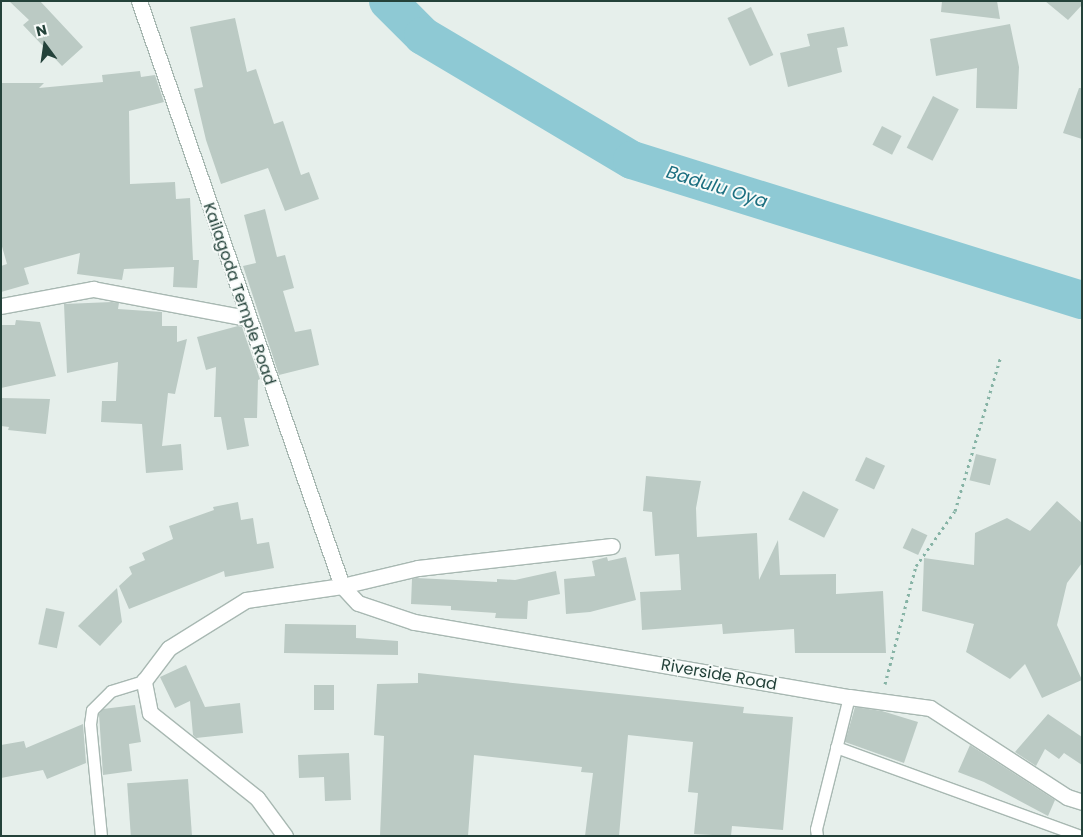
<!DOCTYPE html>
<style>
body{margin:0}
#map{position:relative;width:1083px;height:837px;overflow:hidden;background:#e6efeb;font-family:Poppins,sans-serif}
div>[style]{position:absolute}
.river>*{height:38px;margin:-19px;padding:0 19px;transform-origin:19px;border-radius:19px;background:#8ec9d4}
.building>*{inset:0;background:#bbcac4;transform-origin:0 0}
.path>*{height:3px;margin-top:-1.5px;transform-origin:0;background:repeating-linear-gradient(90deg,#86b3a5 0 2.5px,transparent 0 6.5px)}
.roads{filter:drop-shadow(1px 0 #a8b8b2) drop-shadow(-1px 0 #a8b8b2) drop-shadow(0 1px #a8b8b2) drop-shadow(0 -1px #a8b8b2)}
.lane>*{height:11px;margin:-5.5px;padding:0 5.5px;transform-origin:5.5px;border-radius:5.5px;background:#fff}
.street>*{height:15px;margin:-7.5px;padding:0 7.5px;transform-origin:7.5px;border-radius:7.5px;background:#fff}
.secondary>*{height:15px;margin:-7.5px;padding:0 7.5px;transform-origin:7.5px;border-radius:7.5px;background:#fff}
span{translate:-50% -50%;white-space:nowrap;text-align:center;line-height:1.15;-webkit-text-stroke:4px #f7fbf9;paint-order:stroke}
.street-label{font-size:16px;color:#24423a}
.water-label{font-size:18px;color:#1c6f80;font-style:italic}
.frame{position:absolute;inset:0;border:2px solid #24423a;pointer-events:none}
.north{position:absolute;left:20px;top:20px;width:50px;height:50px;-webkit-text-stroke:4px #f7fbf9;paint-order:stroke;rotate:346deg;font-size:14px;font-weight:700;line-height:20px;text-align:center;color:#24423a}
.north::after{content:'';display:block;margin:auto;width:18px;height:22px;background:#24423a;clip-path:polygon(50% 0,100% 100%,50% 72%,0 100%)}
</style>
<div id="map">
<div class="river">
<i style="left:388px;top:1px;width:49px;rotate:45deg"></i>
<i style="left:423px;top:36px;width:243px;rotate:30.7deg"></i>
<i style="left:632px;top:160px;width:471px;rotate:17.3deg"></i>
</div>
<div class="building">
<i style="clip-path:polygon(9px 1px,40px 1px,83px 47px,62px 66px,23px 25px,29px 20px)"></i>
<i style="clip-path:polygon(942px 1px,997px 1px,1000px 19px,941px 12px)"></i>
<i style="clip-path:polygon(1045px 1px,1082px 1px,1082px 5px,1068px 20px)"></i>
<i style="left:751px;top:7px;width:53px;height:26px;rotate:65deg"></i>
<i style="clip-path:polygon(235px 18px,247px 72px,256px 69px,274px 124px,283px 121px,301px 175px,309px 172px,319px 199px,285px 211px,268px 168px,221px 184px,206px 140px,194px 89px,203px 87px,190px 27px)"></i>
<i style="clip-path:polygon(1010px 24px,1019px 67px,1017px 109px,976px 108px,977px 68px,936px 76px,930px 39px)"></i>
<i style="clip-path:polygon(844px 27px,848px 46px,837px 48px,842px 72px,788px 87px,780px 53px,810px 46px,807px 34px)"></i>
<i style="clip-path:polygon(140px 71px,141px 77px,155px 75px,164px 102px,129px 111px,130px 184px,175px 182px,176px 199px,190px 198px,193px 260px,199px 260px,197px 288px,173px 287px,174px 267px,124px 269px,122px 280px,77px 274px,80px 253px,24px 268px,29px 284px,1px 292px,1px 266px,7px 264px,1px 243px,1px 83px,44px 83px,39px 88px,103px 82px,102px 75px)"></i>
<i style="clip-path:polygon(1079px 88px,1082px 88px,1082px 139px,1063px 133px)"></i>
<i style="left:933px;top:96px;width:29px;height:58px;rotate:27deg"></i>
<i style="left:882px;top:126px;width:22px;height:21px;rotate:27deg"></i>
<i style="clip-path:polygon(265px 209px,277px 257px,285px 255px,294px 288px,283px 291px,295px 332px,311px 329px,319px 365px,279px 375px,243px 266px,256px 263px,244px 215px)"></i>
<i style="clip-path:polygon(112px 302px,119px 303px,118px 309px,162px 312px,162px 326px,177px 326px,177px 342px,187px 339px,175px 394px,168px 393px,162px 446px,181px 444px,183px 470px,146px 473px,142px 424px,101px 422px,102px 401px,116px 401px,118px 362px,67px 373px,64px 304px)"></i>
<i style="clip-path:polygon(16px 320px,40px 322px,56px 376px,1px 388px,1px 325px,15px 325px)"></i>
<i style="clip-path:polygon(238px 326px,242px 327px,260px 379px,258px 380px,257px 418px,244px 418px,249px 446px,227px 450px,221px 417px,214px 417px,216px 367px,206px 370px,197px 337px)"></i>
<i style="clip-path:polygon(1px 398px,50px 399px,46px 434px,8px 430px,9px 427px,1px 426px)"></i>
<i style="left:976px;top:454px;width:21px;height:27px;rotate:14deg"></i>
<i style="left:866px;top:457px;width:21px;height:26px;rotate:25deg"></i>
<i style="clip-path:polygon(646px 476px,701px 481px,696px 508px,697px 537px,757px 533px,759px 580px,778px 540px,780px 575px,836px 574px,836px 594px,883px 591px,886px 653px,795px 653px,794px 629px,723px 634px,722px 624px,642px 630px,640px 592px,681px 590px,679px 554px,655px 556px,652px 512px,643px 511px)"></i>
<i style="left:803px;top:491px;width:40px;height:32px;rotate:27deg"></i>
<i style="clip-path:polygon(1057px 501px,1082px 523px,1082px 563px,1067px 583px,1057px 625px,1082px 680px,1042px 698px,1025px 664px,1010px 679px,966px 652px,974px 624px,922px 611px,924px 558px,974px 565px,975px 533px,1007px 518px,1030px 531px)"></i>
<i style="clip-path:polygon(238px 502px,241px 520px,253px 518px,257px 544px,269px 542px,274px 568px,225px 577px,224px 571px,129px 609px,119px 586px,132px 574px,129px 567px,145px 560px,142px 553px,173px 539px,169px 526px,214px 510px,213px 507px)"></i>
<i style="left:912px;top:528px;width:17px;height:22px;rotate:25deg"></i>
<i style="clip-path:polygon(607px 557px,608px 561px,626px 557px,636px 600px,590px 612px,566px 614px,564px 579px,595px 576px,592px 561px)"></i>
<i style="clip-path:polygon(556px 571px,560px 594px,528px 601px,527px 619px,495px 618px,496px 613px,451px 610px,451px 606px,411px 604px,412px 579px,416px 578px,497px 582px,497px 579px,515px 580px)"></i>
<i style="clip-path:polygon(117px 588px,122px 622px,100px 646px,78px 626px)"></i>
<i style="left:46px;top:608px;width:19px;height:37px;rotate:12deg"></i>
<i style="clip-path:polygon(285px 624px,356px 625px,356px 638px,398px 641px,398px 655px,284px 653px)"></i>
<i style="clip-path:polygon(186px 665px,205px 707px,240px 703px,243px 733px,196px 738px,193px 735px,190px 701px,175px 708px,160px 677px)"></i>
<i style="clip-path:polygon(418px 673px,744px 707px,743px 713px,793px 717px,783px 830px,732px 826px,731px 836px,694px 834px,698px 793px,688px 792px,693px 742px,628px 735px,619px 836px,585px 836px,593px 773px,581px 772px,582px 767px,474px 755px,468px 836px,380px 836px,384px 736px,374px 735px,377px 684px,418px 683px)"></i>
<i style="left:314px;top:685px;width:20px;height:25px"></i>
<i style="clip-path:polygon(135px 705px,141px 742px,129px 744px,132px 771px,103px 775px,99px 714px,103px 709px)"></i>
<i style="clip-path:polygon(855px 707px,882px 711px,918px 722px,904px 763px,845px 742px)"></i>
<i style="clip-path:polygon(1048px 714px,1082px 737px,1082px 765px,1064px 753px,1059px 759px,1045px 749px,1036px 766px,1015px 752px)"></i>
<i style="clip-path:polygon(83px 724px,86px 763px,47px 779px,43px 770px,1px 778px,1px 745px,24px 741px,26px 748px)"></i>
<i style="clip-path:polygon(970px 745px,1055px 800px,1048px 816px,984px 782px,958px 772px)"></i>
<i style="clip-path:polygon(349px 753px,351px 800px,325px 801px,324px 777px,299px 778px,298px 755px)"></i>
<i style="left:188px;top:779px;width:57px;height:61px;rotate:86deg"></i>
</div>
<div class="path">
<i style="left:885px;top:684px;width:122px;rotate:-75.3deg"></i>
<i style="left:916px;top:566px;width:67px;rotate:-54.7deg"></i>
<i style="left:955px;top:511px;width:162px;rotate:-73.5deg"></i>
</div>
<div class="roads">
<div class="lane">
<i style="left:836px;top:747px;width:260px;rotate:20deg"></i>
<i style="left:101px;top:836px;width:113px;rotate:-95.6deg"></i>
<i style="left:90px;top:724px;width:14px;rotate:-82deg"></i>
<i style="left:92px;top:710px;width:27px;rotate:-45deg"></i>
<i style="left:111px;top:691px;width:34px;rotate:-17deg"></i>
<i style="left:817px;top:836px;width:7px;rotate:-98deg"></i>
<i style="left:816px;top:829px;width:136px;rotate:-76deg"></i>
</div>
<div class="street">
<i style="left:1px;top:306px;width:94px;rotate:-10.5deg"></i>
<i style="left:93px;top:289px;width:157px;rotate:10.7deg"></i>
<i style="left:285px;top:836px;width:47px;rotate:-126.4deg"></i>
<i style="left:257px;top:798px;width:137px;rotate:-141.5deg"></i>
<i style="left:150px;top:713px;width:33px;rotate:-101deg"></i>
<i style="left:144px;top:681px;width:41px;rotate:-52.9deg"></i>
<i style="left:169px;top:648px;width:91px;rotate:-31.9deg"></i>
<i style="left:246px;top:600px;width:97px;rotate:-8.3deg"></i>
<i style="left:342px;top:586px;width:78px;rotate:-13.3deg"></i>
<i style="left:418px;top:568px;width:195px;rotate:-6.5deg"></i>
</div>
<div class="secondary">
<i style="left:139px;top:1px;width:619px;rotate:70.86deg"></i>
<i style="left:342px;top:586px;width:23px;rotate:47deg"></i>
<i style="left:358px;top:603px;width:59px;rotate:18.7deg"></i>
<i style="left:414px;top:622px;width:441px;rotate:9.8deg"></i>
<i style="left:849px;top:697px;width:82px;rotate:7.7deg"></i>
<i style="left:930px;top:708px;width:163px;rotate:33deg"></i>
<i style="left:1067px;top:797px;width:16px;rotate:18deg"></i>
</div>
</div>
<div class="street-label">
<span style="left:239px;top:294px;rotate:71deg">Kailagoda Temple Road</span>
<span style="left:719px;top:675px;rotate:10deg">Riverside Road</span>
</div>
<div class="water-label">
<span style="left:717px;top:187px;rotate:17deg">Badulu Oya</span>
</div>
<div class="frame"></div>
<div class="north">N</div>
</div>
